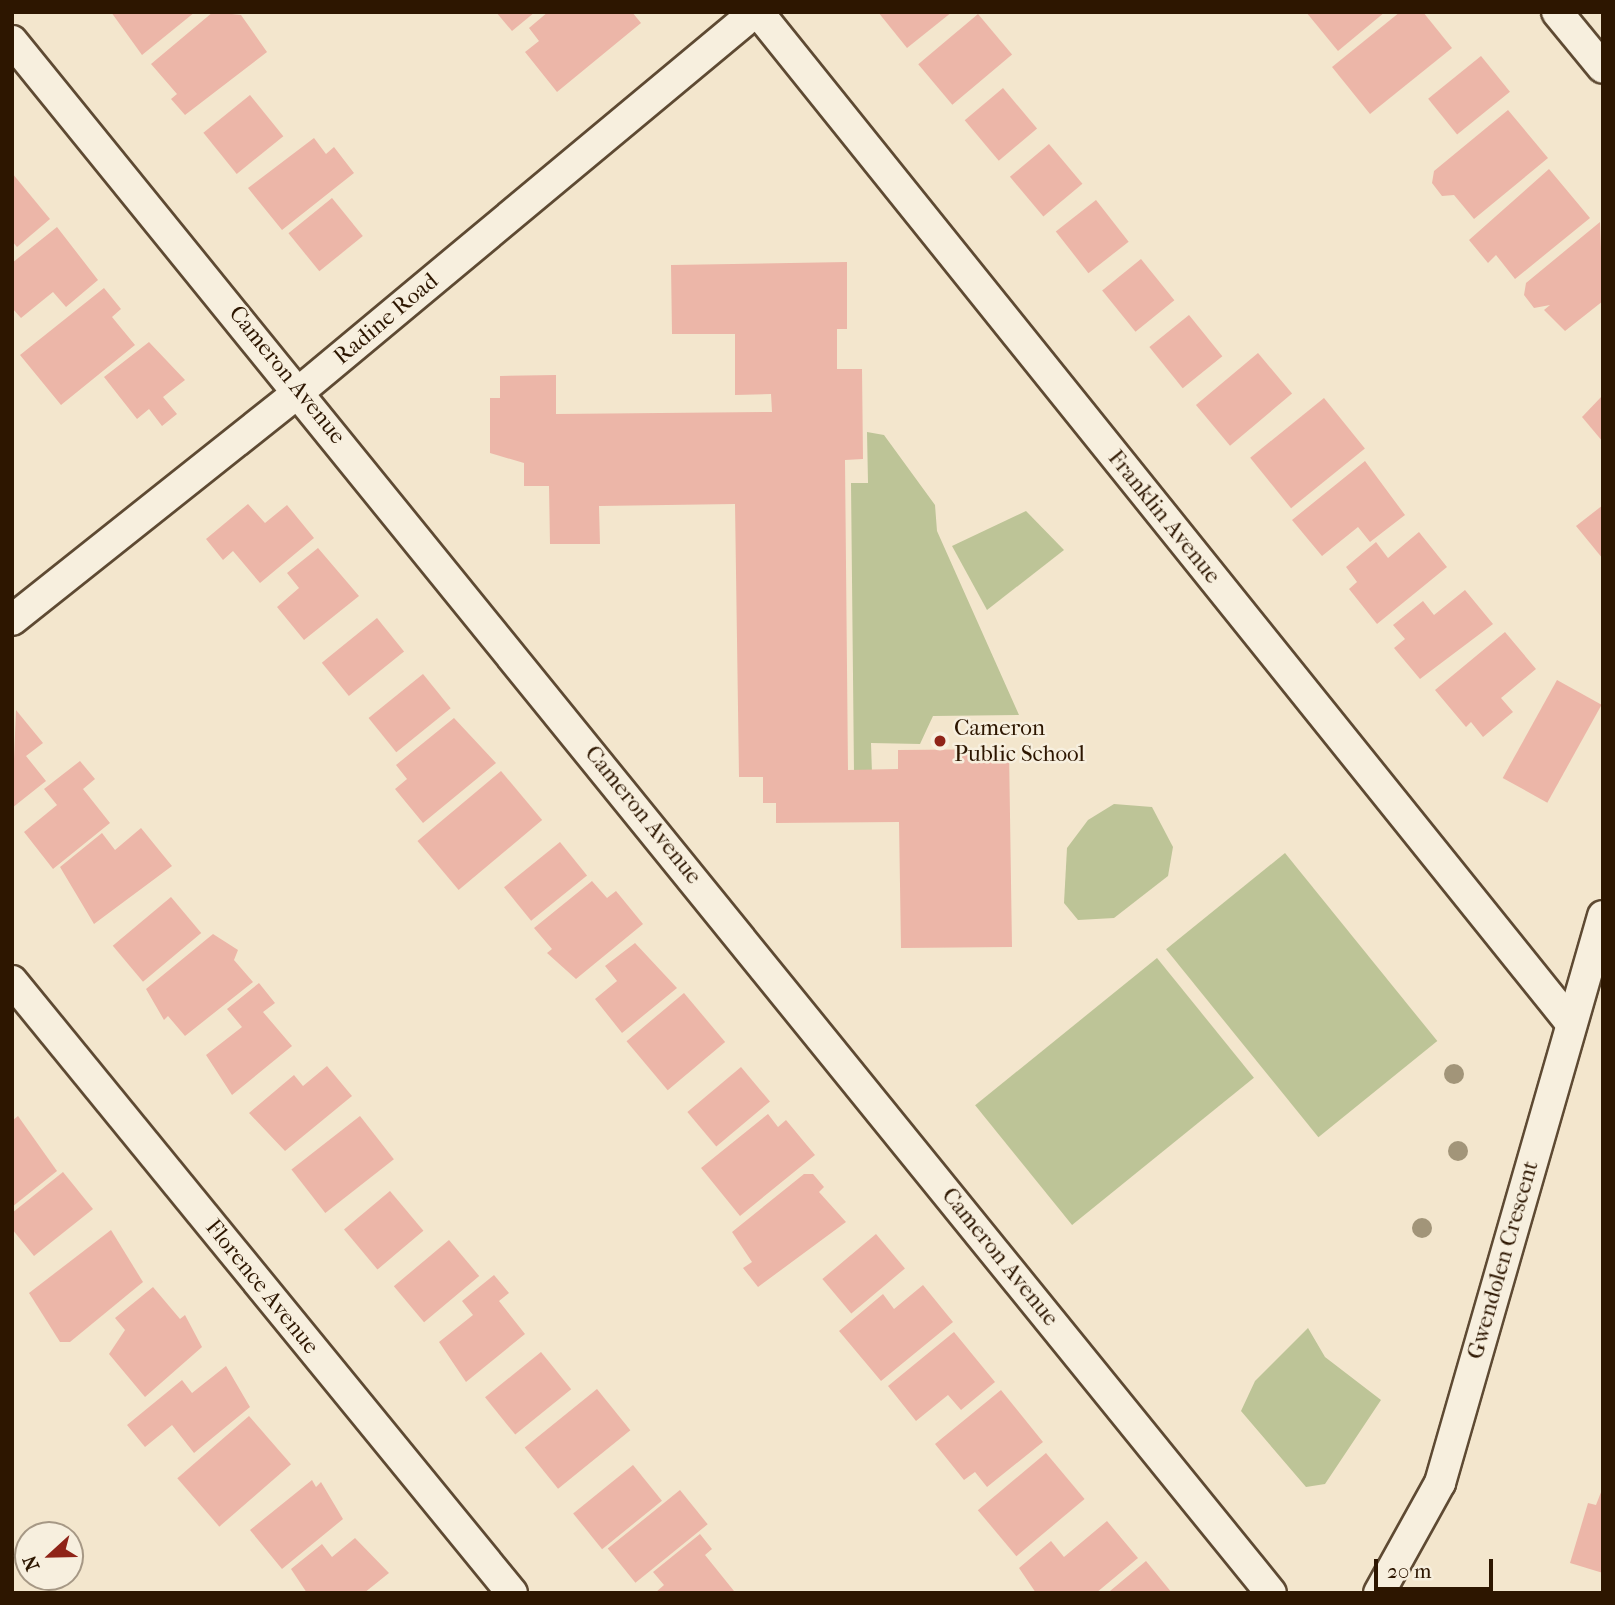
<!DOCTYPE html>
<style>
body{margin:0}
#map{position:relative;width:1615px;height:1605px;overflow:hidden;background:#f3e6cd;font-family:"IM FELL French Canon",serif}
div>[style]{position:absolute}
.green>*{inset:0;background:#bdc497;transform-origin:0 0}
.building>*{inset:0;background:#ecb6a8;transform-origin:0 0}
.roads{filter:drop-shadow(2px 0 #5e4a33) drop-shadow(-2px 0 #5e4a33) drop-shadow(0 2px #5e4a33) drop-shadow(0 -2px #5e4a33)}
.street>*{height:30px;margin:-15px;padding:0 15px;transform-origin:15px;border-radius:15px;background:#f7efde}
.trees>*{width:20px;height:20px;margin:-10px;border-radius:50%;background:#a29579}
.dots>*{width:19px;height:19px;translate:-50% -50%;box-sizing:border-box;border:4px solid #f7efde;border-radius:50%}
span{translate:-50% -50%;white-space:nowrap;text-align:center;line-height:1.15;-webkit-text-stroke:5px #f7efde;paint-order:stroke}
.street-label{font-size:23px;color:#2d1600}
.poi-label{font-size:23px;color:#2d1600}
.left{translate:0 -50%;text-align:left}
.frame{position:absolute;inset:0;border:14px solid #2d1600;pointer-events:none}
.north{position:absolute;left:14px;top:1521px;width:70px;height:70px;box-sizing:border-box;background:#f7efde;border:2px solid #a69885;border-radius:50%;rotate:248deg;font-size:19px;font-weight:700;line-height:28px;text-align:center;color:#2d1600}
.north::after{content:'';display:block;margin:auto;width:24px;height:32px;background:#8f2418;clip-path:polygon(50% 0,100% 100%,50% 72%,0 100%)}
.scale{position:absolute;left:1374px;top:1559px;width:119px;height:32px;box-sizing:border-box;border:4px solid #2d1600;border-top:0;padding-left:9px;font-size:21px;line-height:24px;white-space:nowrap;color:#2d1600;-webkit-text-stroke:5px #f7efde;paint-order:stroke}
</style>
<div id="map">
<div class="green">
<i style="clip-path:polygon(867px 432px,884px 435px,935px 505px,937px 531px,1019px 715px,933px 716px,920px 744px,871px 743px,872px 773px,854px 773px,851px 483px,868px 483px)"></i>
<i style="clip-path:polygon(1026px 511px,1064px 550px,987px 610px,952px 546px)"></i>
<i style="clip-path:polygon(1114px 804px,1152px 807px,1173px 847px,1168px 876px,1114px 918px,1078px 920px,1064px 903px,1067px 848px,1088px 820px)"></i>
<i style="left:1285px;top:853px;width:242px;height:153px;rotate:51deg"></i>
<i style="left:1157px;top:958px;width:154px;height:234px;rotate:51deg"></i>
<i style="clip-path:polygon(1308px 1328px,1325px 1357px,1381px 1400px,1325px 1484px,1306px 1487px,1241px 1411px,1255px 1381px)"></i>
</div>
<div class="building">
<i style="clip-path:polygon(111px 12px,195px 12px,142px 55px)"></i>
<i style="clip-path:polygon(213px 12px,241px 15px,267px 52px,185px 115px,171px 99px,177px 94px,151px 64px)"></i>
<i style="clip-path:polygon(496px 12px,535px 12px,512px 31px)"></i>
<i style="clip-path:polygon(548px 12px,632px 12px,641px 23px,557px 92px,525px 52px,539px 41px,529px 28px)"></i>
<i style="clip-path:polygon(878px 12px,952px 12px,907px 48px)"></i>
<i style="clip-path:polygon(1306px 12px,1385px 12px,1338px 51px)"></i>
<i style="clip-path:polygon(1400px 12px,1423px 12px,1452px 48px,1370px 114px,1332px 67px)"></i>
<i style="left:978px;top:14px;width:53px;height:78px;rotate:50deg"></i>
<i style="left:1481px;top:56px;width:46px;height:68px;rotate:51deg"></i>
<i style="left:1003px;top:88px;width:53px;height:50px;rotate:50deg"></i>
<i style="left:250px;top:95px;width:53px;height:60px;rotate:51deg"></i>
<i style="clip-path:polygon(1508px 110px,1548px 158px,1474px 219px,1454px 195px,1442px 196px,1432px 183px,1434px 171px)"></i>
<i style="clip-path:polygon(314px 138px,326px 154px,334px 147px,354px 173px,282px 230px,248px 188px)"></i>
<i style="left:1049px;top:144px;width:52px;height:51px;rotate:50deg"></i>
<i style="clip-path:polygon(1549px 169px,1590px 218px,1515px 279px,1496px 255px,1488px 263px,1469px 240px)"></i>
<i style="clip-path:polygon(12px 173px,50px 219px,17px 247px,12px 241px)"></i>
<i style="left:332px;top:198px;width:49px;height:56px;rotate:51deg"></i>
<i style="left:1096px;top:200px;width:53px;height:51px;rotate:52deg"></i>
<i style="clip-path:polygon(1600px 222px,1603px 301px,1565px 331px,1544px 310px,1550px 305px,1534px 308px,1524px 295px,1526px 283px)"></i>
<i style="clip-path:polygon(57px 227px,98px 280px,66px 307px,53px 292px,21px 318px,12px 308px,12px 263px)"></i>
<i style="left:1141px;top:259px;width:53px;height:50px;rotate:51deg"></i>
<i style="clip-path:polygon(847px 262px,847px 329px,837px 329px,837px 369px,862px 369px,863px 459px,845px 460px,848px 770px,898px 769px,898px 750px,1009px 749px,1012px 947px,901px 948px,899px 822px,776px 823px,776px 803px,763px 803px,763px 777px,739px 777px,735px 504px,599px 506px,600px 544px,550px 544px,549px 486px,524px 486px,524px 463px,490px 453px,490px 398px,500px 398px,500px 376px,556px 375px,556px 414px,772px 412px,771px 394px,735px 395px,735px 334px,672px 334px,671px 265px)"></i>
<i style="clip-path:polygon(104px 288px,121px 309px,112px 317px,135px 345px,61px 405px,20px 355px)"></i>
<i style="left:1189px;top:315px;width:53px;height:51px;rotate:51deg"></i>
<i style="clip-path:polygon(149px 342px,185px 380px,163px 397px,177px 414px,162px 426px,149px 409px,137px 419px,104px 377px)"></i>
<i style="left:1258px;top:353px;width:53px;height:81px;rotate:50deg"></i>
<i style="clip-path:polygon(1603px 395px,1603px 442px,1582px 417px)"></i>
<i style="left:1324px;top:398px;width:65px;height:95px;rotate:51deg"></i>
<i style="clip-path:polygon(1365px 461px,1405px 515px,1370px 542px,1358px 527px,1322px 556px,1292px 520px)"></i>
<i style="clip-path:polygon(248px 504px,265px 523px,287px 505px,314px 538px,260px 583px,233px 551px,223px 560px,206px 539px)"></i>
<i style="clip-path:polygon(1603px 505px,1603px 559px,1576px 526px)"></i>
<i style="clip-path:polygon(1419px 532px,1447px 567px,1377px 624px,1349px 589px,1357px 582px,1346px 567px,1376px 542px,1388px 558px)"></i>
<i style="clip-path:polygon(318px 548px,359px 596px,304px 640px,277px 607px,299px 588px,287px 573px)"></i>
<i style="clip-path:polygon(1465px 590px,1493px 624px,1420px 679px,1394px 648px,1405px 639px,1393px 625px,1423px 601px,1434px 615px)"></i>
<i style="left:377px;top:618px;width:43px;height:71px;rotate:51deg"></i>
<i style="clip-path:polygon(1505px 632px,1536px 669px,1501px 698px,1513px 712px,1483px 737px,1471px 722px,1466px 727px,1435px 690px)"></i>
<i style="left:423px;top:674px;width:44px;height:70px;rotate:51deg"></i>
<i style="left:1557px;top:680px;width:51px;height:112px;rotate:29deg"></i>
<i style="clip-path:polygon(16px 710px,43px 743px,26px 756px,46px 781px,12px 808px)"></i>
<i style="clip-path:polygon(454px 718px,496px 763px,423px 823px,395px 789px,407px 779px,396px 765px)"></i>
<i style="clip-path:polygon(80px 761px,95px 779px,83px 789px,110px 823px,53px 869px,24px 832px,57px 805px,44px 789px)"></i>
<i style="left:501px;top:771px;width:64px;height:109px;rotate:50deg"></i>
<i style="clip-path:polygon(141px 828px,172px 866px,94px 924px,60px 867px,102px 833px,115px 850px)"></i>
<i style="left:560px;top:842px;width:43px;height:72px;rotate:51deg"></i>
<i style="clip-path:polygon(592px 881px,607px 898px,616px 891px,643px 924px,576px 979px,547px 953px,552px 949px,534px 928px)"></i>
<i style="left:171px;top:897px;width:47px;height:76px;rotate:50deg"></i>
<i style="clip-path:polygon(213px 934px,238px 950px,234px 960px,253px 982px,185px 1036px,168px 1016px,164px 1020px,146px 989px)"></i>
<i style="clip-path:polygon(635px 943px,677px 988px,622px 1033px,595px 999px,617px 981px,605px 966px)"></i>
<i style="clip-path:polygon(259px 983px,275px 1003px,263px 1012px,292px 1046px,232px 1095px,206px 1055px,242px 1027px,227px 1009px)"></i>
<i style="left:684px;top:993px;width:64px;height:75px;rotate:50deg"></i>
<i style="clip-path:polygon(327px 1066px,352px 1096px,285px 1151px,249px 1113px,294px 1075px,303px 1086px)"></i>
<i style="left:741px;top:1067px;width:45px;height:70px;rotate:50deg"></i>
<i style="clip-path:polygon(768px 1114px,778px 1127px,786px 1120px,815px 1155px,740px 1216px,701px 1168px)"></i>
<i style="clip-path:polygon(18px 1116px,57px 1171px,12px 1207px,12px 1121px)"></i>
<i style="left:360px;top:1116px;width:55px;height:87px;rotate:52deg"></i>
<i style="clip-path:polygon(63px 1172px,93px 1209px,34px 1256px,12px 1229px,12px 1213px)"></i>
<i style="clip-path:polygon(804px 1174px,813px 1174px,824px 1187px,819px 1192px,846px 1222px,758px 1287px,743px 1268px,752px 1262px,732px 1232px)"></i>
<i style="left:390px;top:1191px;width:52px;height:60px;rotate:50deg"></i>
<i style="clip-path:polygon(111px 1230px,143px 1282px,70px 1342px,60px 1342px,29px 1293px)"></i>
<i style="left:876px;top:1234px;width:45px;height:70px;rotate:50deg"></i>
<i style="left:449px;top:1240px;width:47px;height:72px;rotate:50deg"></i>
<i style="clip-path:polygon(494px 1275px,509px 1293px,499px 1301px,525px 1334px,466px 1382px,439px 1342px,473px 1315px,462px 1301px)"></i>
<i style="clip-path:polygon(923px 1285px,953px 1322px,881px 1381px,839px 1331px,883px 1294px,894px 1309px)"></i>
<i style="clip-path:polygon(153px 1287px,180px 1319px,185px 1315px,202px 1347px,145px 1397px,109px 1354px,125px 1330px,115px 1318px)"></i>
<i style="clip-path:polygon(954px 1332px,995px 1382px,961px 1410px,948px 1395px,916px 1421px,888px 1386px)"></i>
<i style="left:541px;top:1352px;width:48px;height:72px;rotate:51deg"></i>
<i style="clip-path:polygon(226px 1366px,250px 1407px,194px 1453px,172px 1425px,145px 1447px,127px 1425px,182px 1380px,192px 1393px)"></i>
<i style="left:597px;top:1389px;width:53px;height:93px;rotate:51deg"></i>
<i style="clip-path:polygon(1001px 1390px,1043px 1442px,987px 1487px,975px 1472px,964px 1480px,935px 1444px)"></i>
<i style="left:249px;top:1416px;width:64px;height:95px;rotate:49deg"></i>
<i style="left:1046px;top:1453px;width:60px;height:89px;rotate:50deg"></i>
<i style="left:633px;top:1465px;width:46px;height:77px;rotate:51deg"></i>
<i style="clip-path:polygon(312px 1480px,316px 1487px,321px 1482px,343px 1519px,282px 1569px,250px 1530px)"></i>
<i style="clip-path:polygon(1603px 1487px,1603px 1573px,1570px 1563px,1588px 1503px,1596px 1505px)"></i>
<i style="left:680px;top:1490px;width:44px;height:93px;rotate:51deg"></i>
<i style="clip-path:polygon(1107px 1521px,1138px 1558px,1096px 1593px,1036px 1593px,1019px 1568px,1051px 1541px,1064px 1557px)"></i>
<i style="clip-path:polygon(700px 1534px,712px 1549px,705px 1555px,734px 1591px,655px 1593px,664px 1585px,653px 1572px)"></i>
<i style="clip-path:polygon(355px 1538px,389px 1573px,364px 1593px,307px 1593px,291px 1569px,322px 1544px,332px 1557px)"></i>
<i style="clip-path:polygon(1146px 1561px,1172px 1593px,1104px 1593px,1110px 1591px)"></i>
</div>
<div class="roads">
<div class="street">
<i style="left:758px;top:12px;width:1296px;rotate:51.2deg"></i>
<i style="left:1557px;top:12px;width:72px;rotate:50.6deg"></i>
<i style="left:12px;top:41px;width:1998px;rotate:50.95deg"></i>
<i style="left:12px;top:620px;width:368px;rotate:-38.5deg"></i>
<i style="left:300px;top:391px;width:592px;rotate:-39.79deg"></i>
<i style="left:12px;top:981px;width:790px;rotate:50.75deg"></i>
<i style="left:1379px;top:1593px;width:126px;rotate:-61deg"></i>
<i style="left:1440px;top:1483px;width:590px;rotate:-73.96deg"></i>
</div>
</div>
<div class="trees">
<i style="left:1454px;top:1074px"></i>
<i style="left:1458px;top:1151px"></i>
<i style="left:1422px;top:1228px"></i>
</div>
<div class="dots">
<i style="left:940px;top:741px;background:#8f2418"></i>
</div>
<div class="street-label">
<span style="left:386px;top:319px;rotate:-40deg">Radine Road</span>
<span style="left:287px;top:375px;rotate:51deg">Cameron Avenue</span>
<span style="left:1164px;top:517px;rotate:51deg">Franklin Avenue</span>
<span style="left:643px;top:815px;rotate:51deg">Cameron Avenue</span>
<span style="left:1000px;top:1257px;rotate:51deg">Cameron Avenue</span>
<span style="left:1503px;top:1260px;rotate:-74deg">Gwendolen Crescent</span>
<span style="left:262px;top:1287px;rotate:51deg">Florence Avenue</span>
</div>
<div class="poi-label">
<span class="left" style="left:954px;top:741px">Cameron<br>Public School</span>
</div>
<div class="frame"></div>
<div class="north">N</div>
<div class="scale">20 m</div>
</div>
